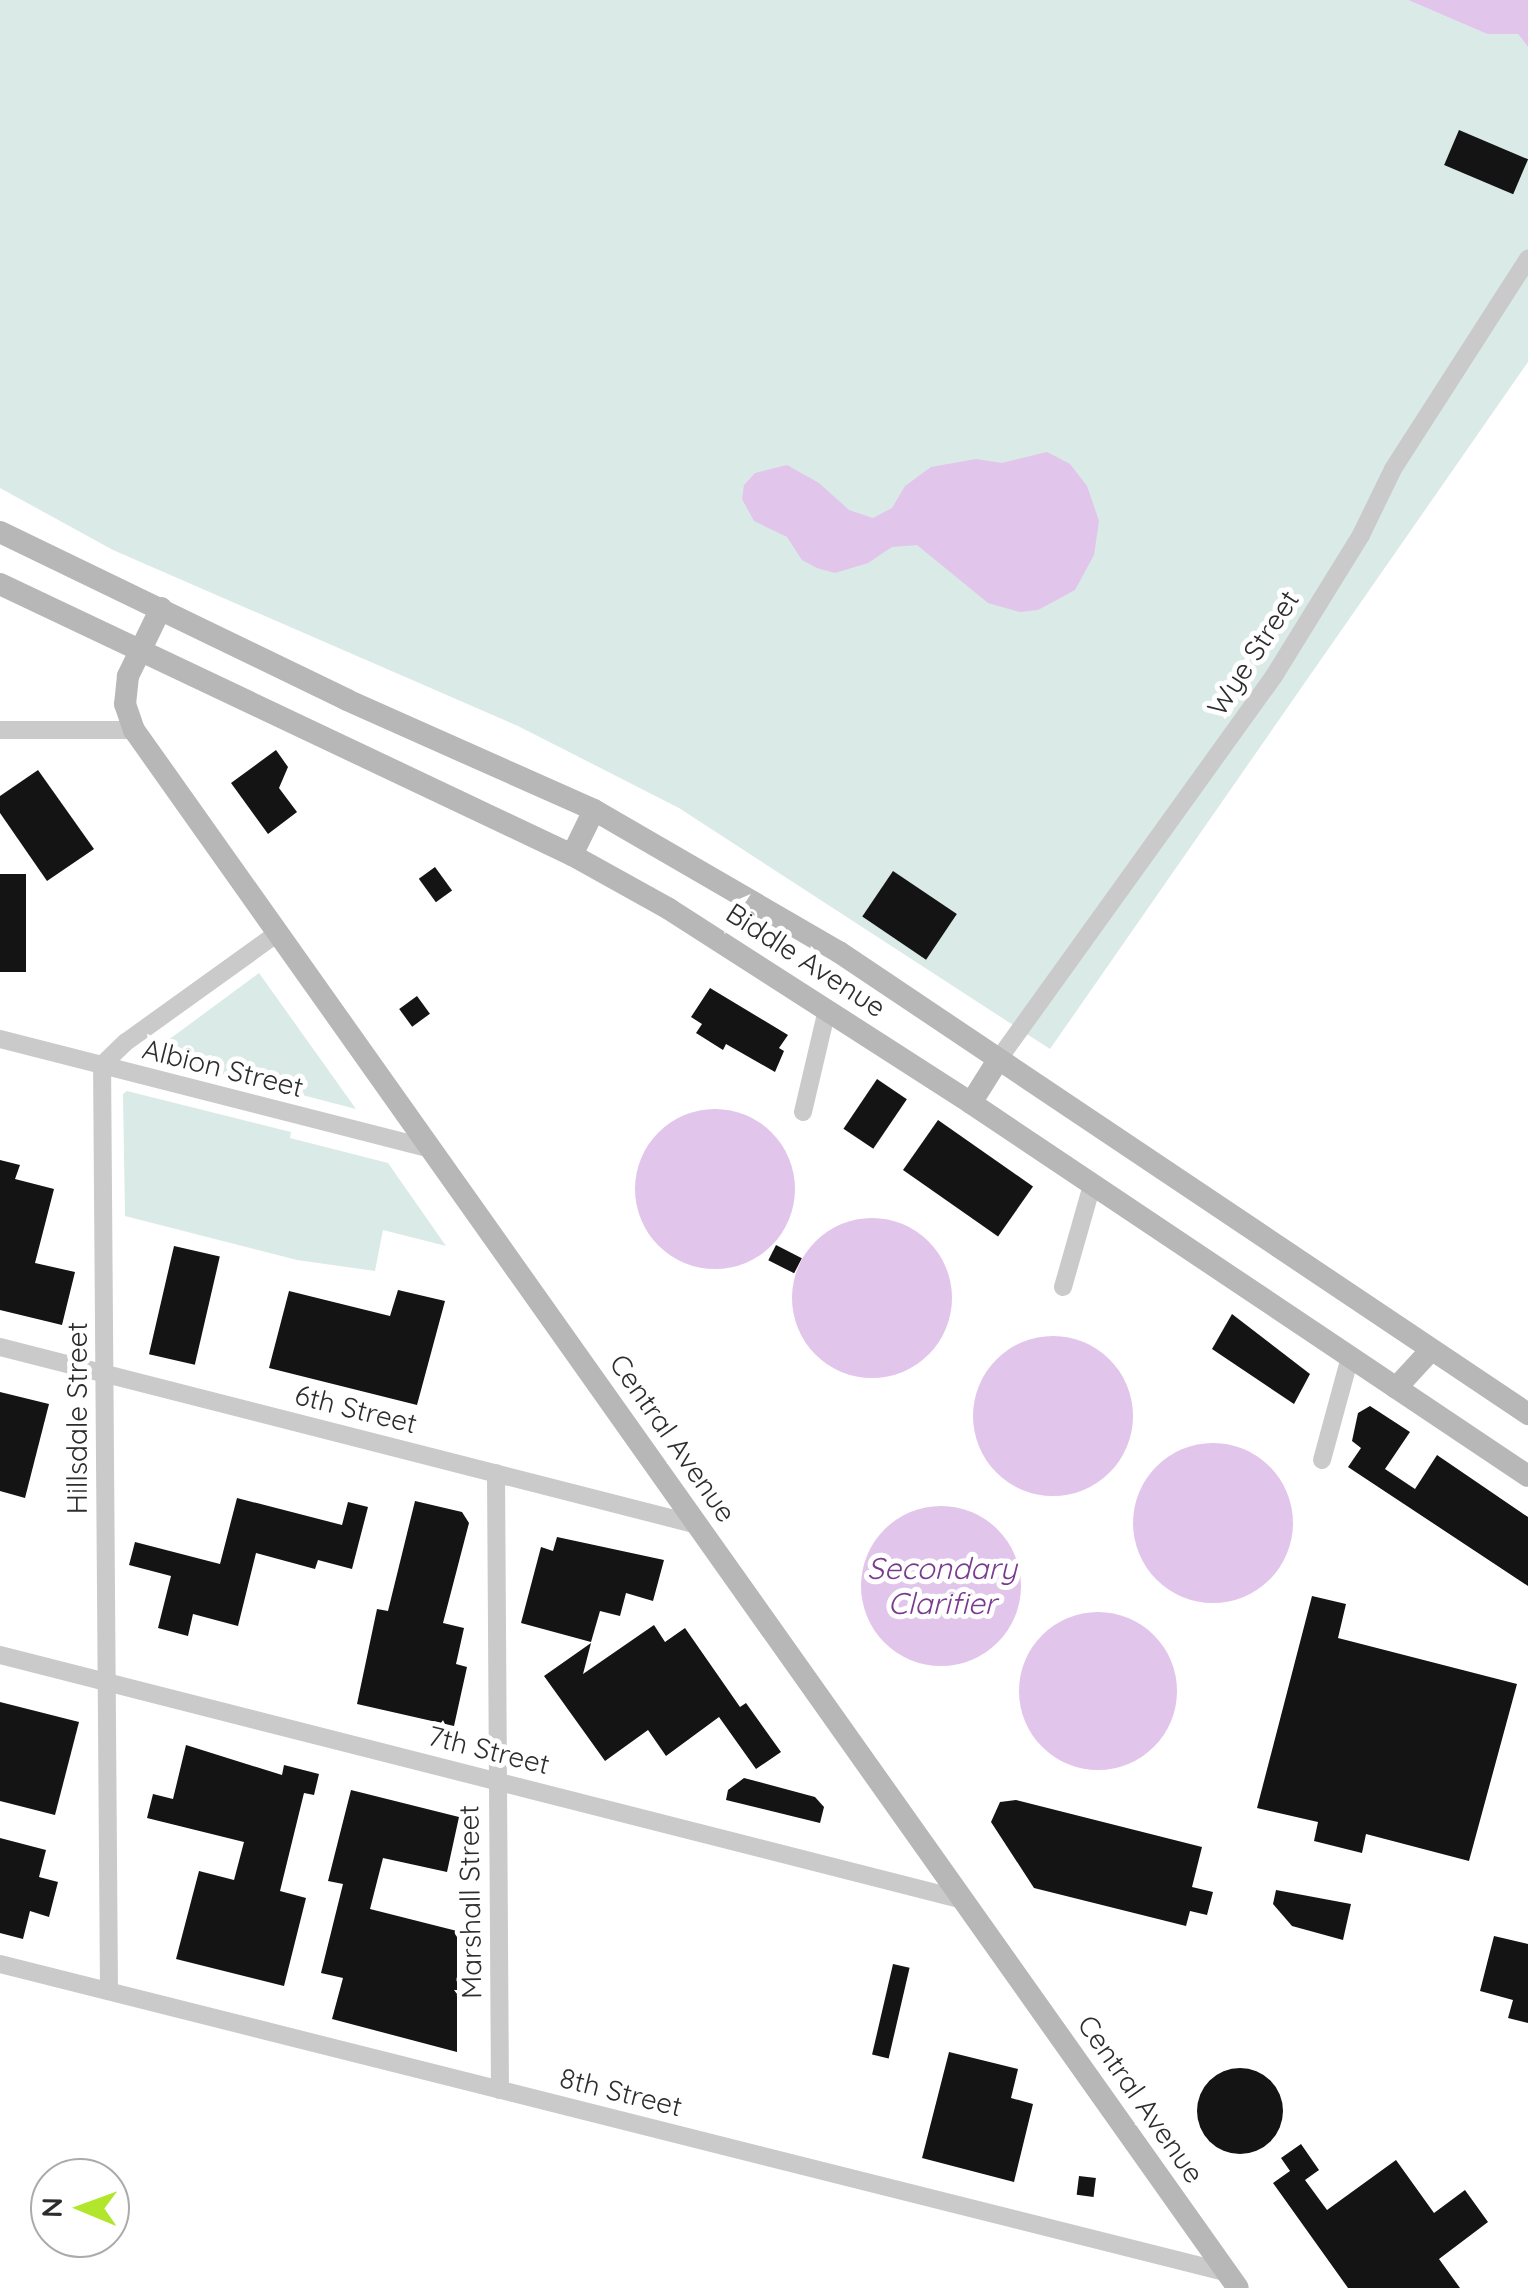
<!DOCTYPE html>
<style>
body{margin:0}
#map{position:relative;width:1528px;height:2288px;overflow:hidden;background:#fff;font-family:Quicksand,sans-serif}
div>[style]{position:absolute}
.green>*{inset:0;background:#daeae7}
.water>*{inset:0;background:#e1c5eb}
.round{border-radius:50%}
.building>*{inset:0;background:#141414;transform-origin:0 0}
.street>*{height:18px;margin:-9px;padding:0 9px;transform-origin:9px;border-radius:9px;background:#cacaca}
.secondary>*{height:22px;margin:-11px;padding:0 11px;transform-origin:11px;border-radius:11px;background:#b7b7b7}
span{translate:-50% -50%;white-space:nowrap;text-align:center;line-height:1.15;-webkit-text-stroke:10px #fff;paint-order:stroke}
.street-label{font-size:28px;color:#2d2d2d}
.water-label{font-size:30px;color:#793b8e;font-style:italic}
.north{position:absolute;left:30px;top:2158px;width:100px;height:100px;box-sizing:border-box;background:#fff;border:2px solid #ababab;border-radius:50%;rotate:271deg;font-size:28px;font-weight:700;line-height:40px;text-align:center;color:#2d2d2d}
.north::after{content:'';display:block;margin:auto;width:35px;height:45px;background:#b1e62c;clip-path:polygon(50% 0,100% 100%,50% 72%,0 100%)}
</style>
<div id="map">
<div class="green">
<i style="clip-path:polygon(0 0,1408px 0,1487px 34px,1518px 34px,1528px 47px,1528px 362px,1050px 1049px,679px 808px,518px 726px,113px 550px,0 488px)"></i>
<i style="clip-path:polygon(259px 973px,356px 1109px,148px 1055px)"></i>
<i style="clip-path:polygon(127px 1091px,291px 1132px,290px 1138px,388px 1163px,446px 1246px,383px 1230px,375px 1271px,297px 1260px,125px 1216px,123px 1094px)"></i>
</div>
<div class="water">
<i style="clip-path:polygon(1408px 0,1528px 0,1528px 47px,1518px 34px,1487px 34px)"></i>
<i style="clip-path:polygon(1047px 452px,1070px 464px,1087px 486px,1099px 521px,1094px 555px,1075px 590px,1038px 610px,1020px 612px,988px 603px,917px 545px,892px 547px,868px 563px,835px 573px,817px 568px,802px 560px,787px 537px,754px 521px,742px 499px,744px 485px,755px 473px,787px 465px,819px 483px,849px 510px,873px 518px,892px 508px,905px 486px,931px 467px,976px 459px,1002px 463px)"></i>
<i class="round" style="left:635px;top:1109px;width:160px;height:160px"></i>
<i class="round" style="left:792px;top:1218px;width:160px;height:160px"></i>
<i class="round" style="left:973px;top:1336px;width:160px;height:160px"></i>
<i class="round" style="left:1133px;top:1443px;width:160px;height:160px"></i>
<i class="round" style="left:861px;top:1506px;width:160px;height:160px"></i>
<i class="round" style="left:1019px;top:1612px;width:158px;height:158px"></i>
</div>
<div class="building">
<i style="left:1459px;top:130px;width:75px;height:38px;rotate:23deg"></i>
<i style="clip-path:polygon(276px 750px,288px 767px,279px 788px,297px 812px,268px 834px,231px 783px)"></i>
<i style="clip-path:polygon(38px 770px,94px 849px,47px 881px,0 813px,0 796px)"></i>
<i style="left:435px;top:867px;width:29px;height:20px;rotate:54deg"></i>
<i style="left:893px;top:871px;width:77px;height:55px;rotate:34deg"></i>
<i style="left:0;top:874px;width:26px;height:98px"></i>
<i style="clip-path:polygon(710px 988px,788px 1035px,779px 1048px,784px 1051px,775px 1072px,726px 1044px,723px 1050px,696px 1033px,702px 1024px,691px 1017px)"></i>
<i style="left:417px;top:996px;width:22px;height:22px;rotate:54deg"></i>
<i style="left:877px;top:1079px;width:36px;height:60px;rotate:34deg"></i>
<i style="left:938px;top:1120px;width:116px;height:61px;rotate:35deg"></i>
<i style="clip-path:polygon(0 1160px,20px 1165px,15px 1179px,54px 1189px,35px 1263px,75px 1272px,62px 1325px,0 1310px)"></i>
<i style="left:776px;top:1245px;width:29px;height:17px;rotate:27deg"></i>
<i style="left:174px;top:1246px;width:47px;height:111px;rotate:13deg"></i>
<i style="clip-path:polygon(398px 1290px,445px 1301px,417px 1405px,269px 1368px,289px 1291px,390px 1316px)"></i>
<i style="clip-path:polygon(1232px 1314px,1310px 1374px,1294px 1404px,1212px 1349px)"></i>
<i style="clip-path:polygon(0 1392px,49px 1404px,25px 1498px,0 1491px)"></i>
<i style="clip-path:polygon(1370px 1406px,1410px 1432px,1385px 1469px,1415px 1489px,1437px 1455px,1528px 1517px,1528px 1586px,1348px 1467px,1361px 1448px,1352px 1441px,1358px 1413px)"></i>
<i style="clip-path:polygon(237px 1498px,342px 1525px,348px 1502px,368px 1507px,352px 1569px,318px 1560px,315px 1569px,256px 1553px,238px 1626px,193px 1614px,188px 1636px,158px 1628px,171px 1576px,129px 1565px,135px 1542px,220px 1564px)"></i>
<i style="clip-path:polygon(415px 1501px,462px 1512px,469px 1523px,443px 1623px,464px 1628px,456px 1664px,467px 1667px,454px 1726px,357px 1704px,377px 1609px,388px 1611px)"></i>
<i style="clip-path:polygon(557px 1537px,664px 1560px,653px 1601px,626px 1593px,620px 1616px,600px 1611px,591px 1642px,521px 1623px,541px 1547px,553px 1551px)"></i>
<i style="clip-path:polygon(1312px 1596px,1346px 1604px,1338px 1638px,1517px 1684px,1469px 1861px,1366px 1834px,1362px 1853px,1314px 1841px,1318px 1822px,1257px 1808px)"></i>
<i style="clip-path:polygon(654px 1625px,665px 1642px,685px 1628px,740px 1707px,746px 1703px,781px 1752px,756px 1769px,719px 1717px,666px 1756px,648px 1730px,605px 1761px,544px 1676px,591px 1643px,583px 1674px)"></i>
<i style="clip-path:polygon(0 1702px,79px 1722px,55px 1815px,0 1801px)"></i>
<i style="clip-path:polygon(186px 1745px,282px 1775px,284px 1765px,319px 1774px,314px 1795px,304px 1793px,280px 1891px,306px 1898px,284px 1986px,176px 1959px,199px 1871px,234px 1880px,244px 1842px,147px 1818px,153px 1794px,173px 1799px)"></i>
<i style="clip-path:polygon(744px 1778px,815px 1797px,824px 1807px,820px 1823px,726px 1800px,728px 1790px)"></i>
<i style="clip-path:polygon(351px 1790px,459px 1817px,447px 1872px,383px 1858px,370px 1909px,457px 1931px,457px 2052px,332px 2019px,343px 1978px,321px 1973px,343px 1884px,328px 1881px)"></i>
<i style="clip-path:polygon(1016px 1800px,1202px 1847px,1192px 1887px,1213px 1892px,1207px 1915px,1190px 1911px,1186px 1926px,1034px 1888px,991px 1822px,1000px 1802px)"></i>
<i style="clip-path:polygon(0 1838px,46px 1850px,39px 1877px,58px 1882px,49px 1917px,30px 1911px,23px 1939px,0 1933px)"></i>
<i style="clip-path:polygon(1276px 1890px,1351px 1904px,1343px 1940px,1292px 1926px,1273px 1904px)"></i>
<i style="clip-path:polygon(1494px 1936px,1528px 1944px,1528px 2023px,1508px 2018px,1513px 2000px,1480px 1991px)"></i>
<i style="left:893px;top:1964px;width:17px;height:93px;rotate:13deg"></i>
<i style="clip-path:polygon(949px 2052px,1018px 2069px,1011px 2098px,1033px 2104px,1014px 2182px,922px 2158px)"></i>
<i class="round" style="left:1197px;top:2068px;width:86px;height:86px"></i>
<i style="clip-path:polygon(1301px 2144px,1319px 2170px,1305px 2180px,1327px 2210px,1396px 2160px,1434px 2213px,1465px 2190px,1488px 2222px,1439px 2259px,1460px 2288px,1348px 2288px,1273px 2183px,1290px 2171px,1281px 2158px)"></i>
<i style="left:1079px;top:2176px;width:17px;height:19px;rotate:7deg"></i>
</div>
<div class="street">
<i style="left:0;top:730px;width:134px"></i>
<i style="left:0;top:1039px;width:446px;rotate:14.3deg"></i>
<i style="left:998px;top:1060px;width:473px;rotate:-54.3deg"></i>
<i style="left:1274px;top:676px;width:166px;rotate:-58.3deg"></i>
<i style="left:1361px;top:535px;width:73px;rotate:-64.1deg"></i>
<i style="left:1393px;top:469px;width:250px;rotate:-57.3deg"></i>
<i style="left:803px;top:1112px;width:105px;rotate:-76.8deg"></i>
<i style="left:1063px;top:1287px;width:106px;rotate:-74.1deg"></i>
<i style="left:0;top:1347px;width:720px;rotate:14.31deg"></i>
<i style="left:1322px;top:1460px;width:107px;rotate:-74.8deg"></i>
<i style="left:496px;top:1473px;width:617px;rotate:89.63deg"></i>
<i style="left:0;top:1655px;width:994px;rotate:14.27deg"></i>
<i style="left:0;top:1964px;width:1266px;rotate:14.12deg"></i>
<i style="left:109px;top:1991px;width:926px;rotate:-90.43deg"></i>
<i style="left:102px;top:1065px;width:33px;rotate:-44deg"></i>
<i style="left:126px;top:1042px;width:188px;rotate:-35.7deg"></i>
</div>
<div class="secondary">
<i style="left:0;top:532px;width:386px;rotate:25.8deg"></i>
<i style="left:347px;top:700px;width:270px;rotate:24deg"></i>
<i style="left:594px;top:810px;width:283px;rotate:30.1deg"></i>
<i style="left:839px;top:952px;width:830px;rotate:33.84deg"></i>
<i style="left:0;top:584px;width:633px;rotate:25.35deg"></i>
<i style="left:572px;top:855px;width:111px;rotate:29.1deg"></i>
<i style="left:669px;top:909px;width:359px;rotate:32.7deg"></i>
<i style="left:971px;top:1103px;width:670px;rotate:33.81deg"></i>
<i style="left:161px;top:608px;width:76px;rotate:115.9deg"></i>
<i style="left:128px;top:676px;width:28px;rotate:96deg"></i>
<i style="left:125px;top:704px;width:28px;rotate:71deg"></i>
<i style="left:134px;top:730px;width:1909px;rotate:54.68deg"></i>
<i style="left:572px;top:855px;width:50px;rotate:-63.9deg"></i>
<i style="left:971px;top:1103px;width:51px;rotate:-57.9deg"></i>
<i style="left:1396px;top:1388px;width:52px;rotate:-47.4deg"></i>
</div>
<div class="street-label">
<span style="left:1253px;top:653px;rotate:-57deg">Wye Street</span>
<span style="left:806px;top:960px;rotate:33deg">Biddle Avenue</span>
<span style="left:223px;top:1068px;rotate:14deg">Albion Street</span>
<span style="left:356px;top:1409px;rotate:14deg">6th Street</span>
<span style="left:77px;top:1418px;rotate:-90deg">Hillsdale Street</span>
<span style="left:673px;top:1438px;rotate:55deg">Central Avenue</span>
<span style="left:489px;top:1750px;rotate:14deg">7th Street</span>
<span style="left:470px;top:1902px;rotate:-91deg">Marshall Street</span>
<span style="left:621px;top:2092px;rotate:14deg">8th Street</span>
<span style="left:1141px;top:2099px;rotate:55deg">Central Avenue</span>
</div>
<div class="water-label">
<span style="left:942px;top:1585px">Secondary<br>Clarifier</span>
</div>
<div class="north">N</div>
</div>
